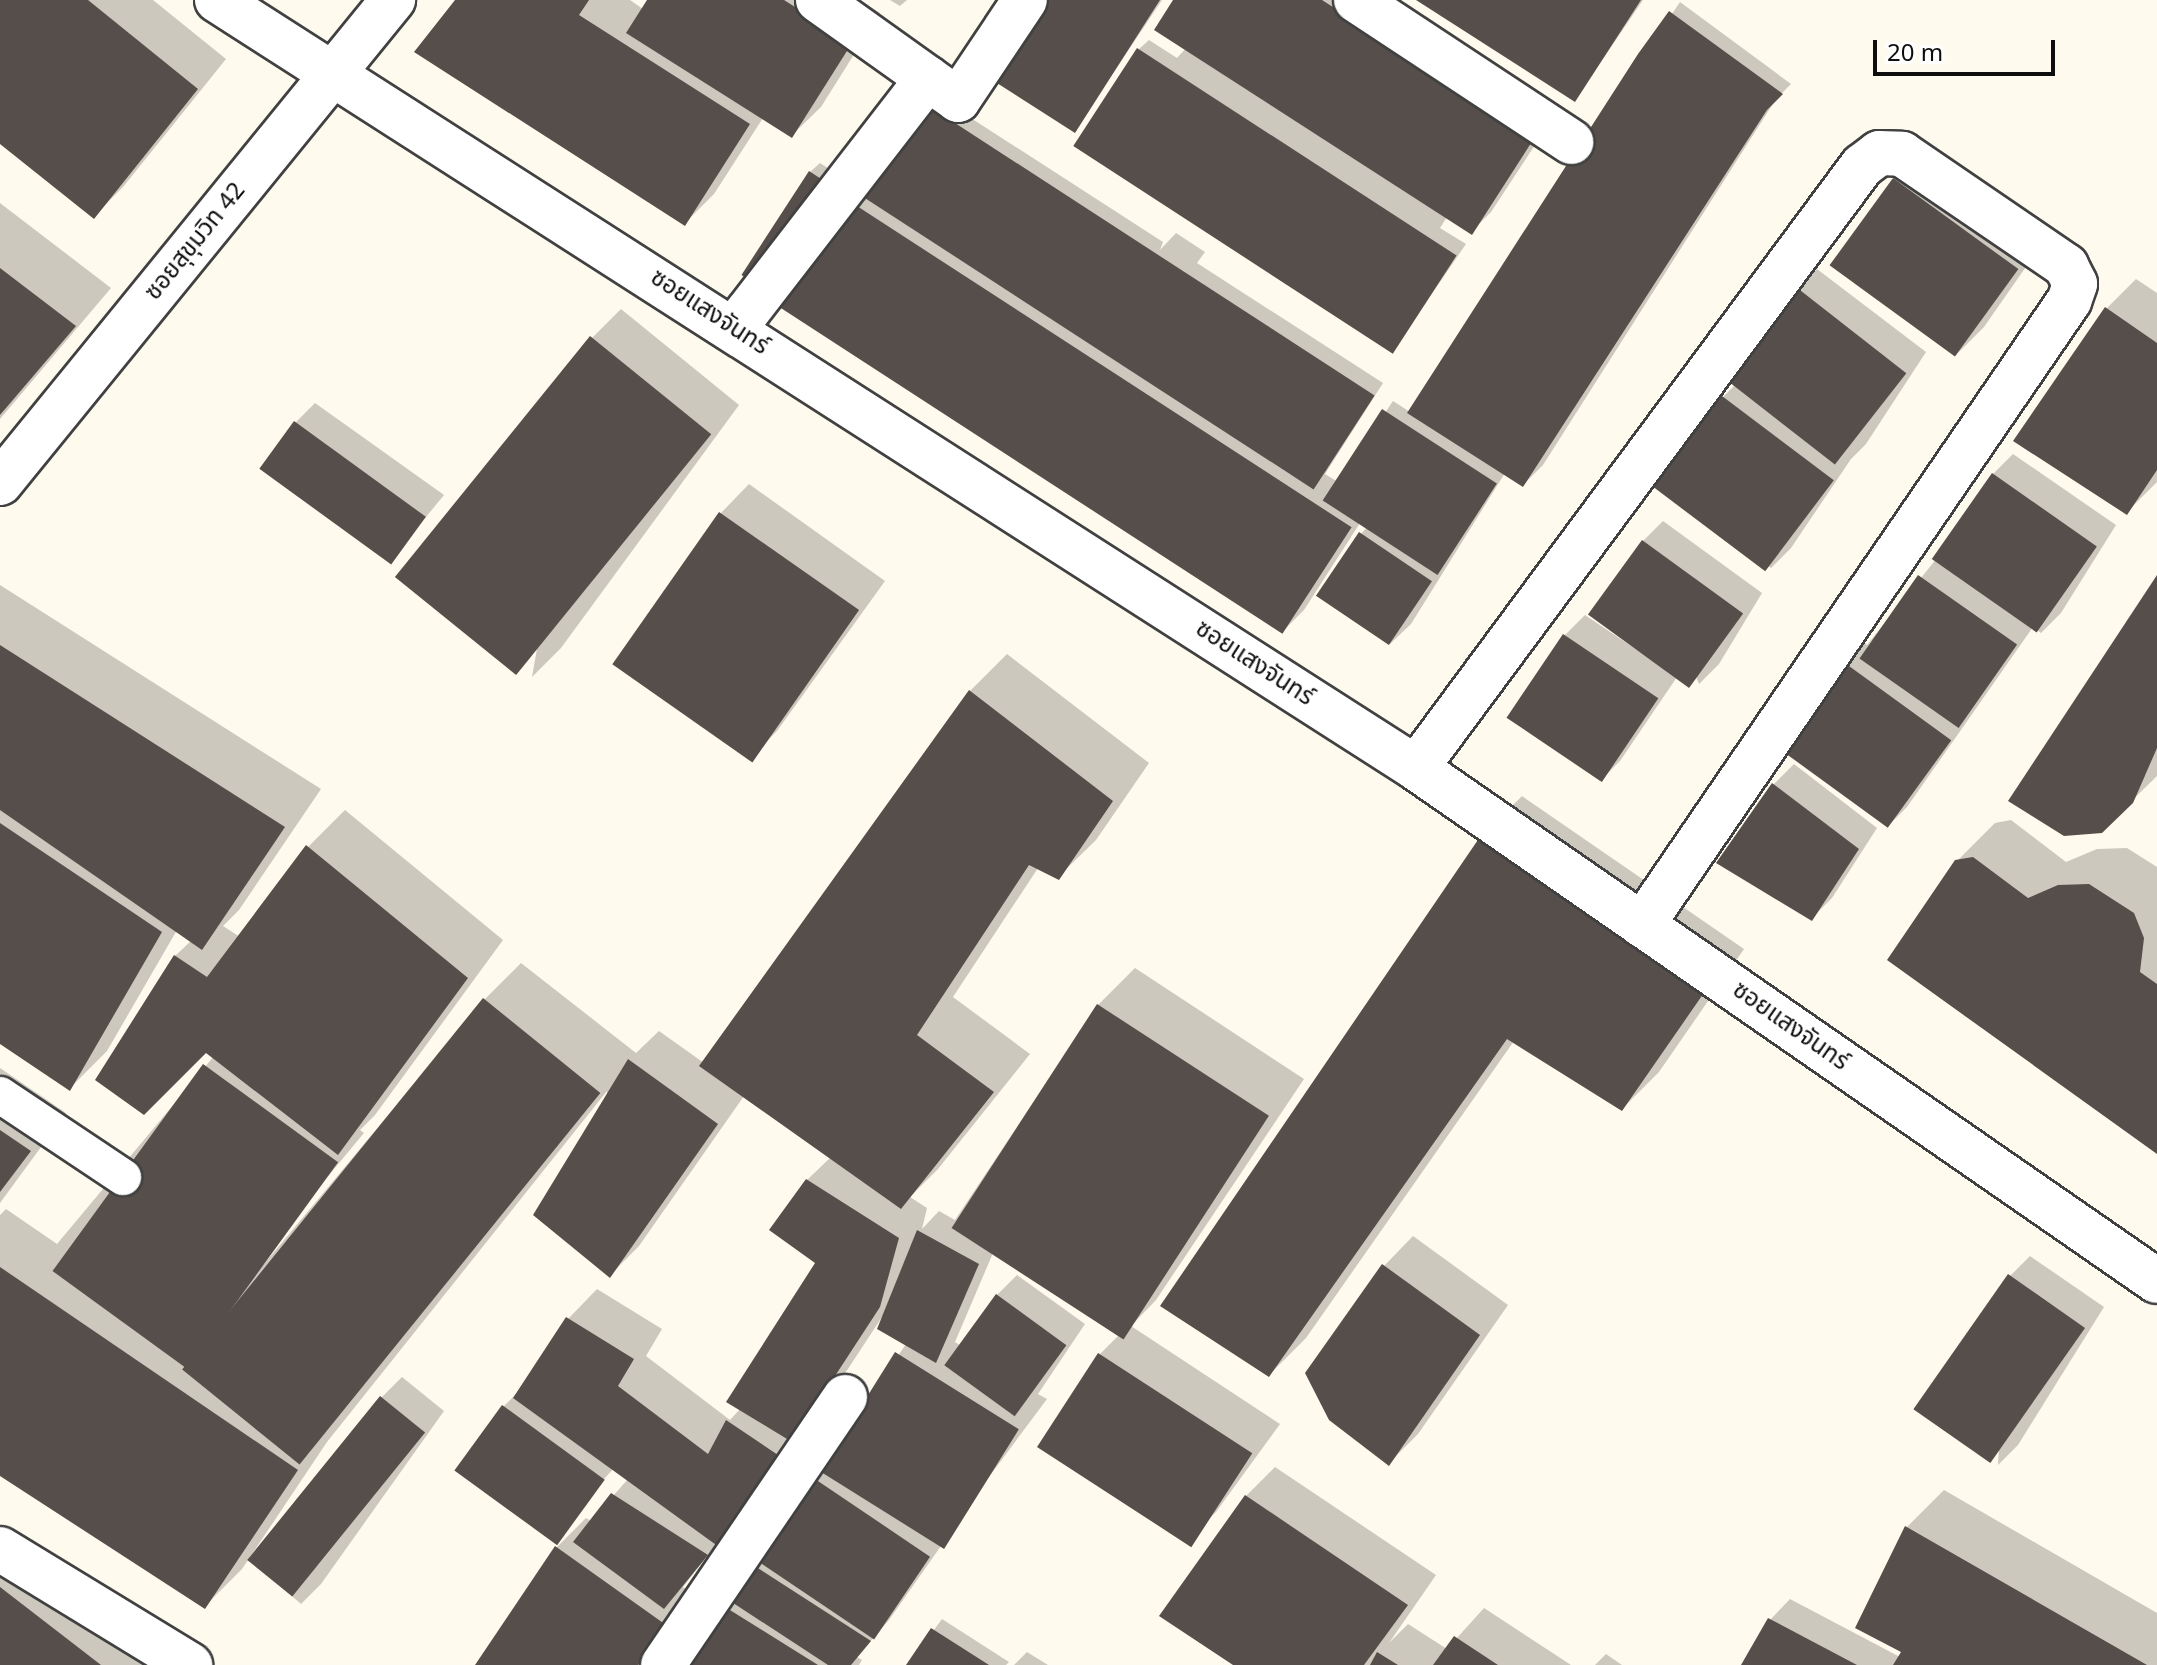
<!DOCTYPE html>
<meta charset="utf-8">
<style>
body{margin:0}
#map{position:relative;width:2157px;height:1665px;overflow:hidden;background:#fffaee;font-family:Georgia,"Noto Sans Thai",serif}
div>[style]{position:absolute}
.shadow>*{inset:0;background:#0003}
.building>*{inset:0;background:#564e4a;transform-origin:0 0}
.roads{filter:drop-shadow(2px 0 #414141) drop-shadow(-2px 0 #414141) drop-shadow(0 2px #414141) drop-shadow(0 -2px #414141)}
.service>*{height:36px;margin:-18px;padding:0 18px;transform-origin:18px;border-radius:18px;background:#fff}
.minor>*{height:44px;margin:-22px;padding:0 22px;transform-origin:22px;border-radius:22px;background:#fff}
.tertiary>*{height:44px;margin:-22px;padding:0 22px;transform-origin:22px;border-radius:22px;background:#fff}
span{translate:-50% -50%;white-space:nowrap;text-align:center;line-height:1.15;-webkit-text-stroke:8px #fff;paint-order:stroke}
.street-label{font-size:24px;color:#0e0e0e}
.scale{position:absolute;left:1873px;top:40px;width:182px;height:36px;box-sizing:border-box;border:4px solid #0e0e0e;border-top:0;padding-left:10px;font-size:24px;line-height:28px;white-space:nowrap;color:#0e0e0e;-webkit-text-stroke:6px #fff;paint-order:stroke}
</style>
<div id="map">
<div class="shadow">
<i style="clip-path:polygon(0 0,153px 0,226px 59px,123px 187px,94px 216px,0 141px)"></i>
<i style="clip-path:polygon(458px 0,630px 0,643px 9px,649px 0,859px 0,880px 13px,821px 107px,791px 136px,763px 118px,714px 194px,685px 223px)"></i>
<i style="clip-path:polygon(890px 0,907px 0,900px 6px)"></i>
<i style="clip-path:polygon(1037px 0,1162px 0,1075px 130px)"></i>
<i style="clip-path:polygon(1176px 0,1372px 0,1554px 116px,1491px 212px,1471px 232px,1447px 217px,1440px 228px,1466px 244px,1394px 349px,1139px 49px,1149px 40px,1177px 58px,1186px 48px)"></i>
<i style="clip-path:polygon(1419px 0,1643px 0,1575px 100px)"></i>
<i style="clip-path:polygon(1680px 2px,1791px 84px,1776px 99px,1543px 465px,1523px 485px,1505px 473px,1411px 624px,1390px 644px,1361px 534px,1367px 527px,1360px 523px,1304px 610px,1284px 630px,774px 302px,926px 89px,1163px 242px,1160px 250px,1176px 233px,1205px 252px,1197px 263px,1383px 383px,1325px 474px,1338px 482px,1393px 401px,1410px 412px,1564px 173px)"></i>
<i style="clip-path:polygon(1923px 150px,2046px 238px,1984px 327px,1955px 356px,1894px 179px)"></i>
<i style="clip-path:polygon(820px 163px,843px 178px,768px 274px,810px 172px)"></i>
<i style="clip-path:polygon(0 203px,111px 288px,0 419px)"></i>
<i style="clip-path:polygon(1817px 269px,1926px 352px,1866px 444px,1851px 459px,1791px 548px,1771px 568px,1661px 489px,1723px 397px,1736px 384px,1797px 289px)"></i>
<i style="clip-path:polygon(2136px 279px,2157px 293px,2157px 482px,2127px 512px,2016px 441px,2107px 308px)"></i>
<i style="clip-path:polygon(621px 309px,739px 405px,561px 648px,532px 677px,592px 338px)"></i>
<i style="clip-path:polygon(315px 403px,444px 495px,390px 561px,295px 423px)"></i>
<i style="clip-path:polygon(2013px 454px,2116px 525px,2061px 613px,2041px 633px,2033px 627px,1907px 807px,1887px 827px,1777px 745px,1860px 639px,1867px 645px,1937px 558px,1993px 474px)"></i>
<i style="clip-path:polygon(749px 484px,885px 581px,777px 731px,748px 760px,720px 514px)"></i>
<i style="clip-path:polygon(1663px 521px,1762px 593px,1719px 664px,1699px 684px,1643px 541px)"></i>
<i style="clip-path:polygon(2157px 578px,2157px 776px,2101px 831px)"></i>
<i style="clip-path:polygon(0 585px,321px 789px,239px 910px,223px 926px,240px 937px,308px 847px,345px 810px,503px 940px,375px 1115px,360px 1130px,364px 1133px,194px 1337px,200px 1341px,484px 1000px,521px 963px,636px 1053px,659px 1031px,704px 1063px,970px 691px,1007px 654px,1149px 763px,1096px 840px,1058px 877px,1038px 868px,953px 997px,1030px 1054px,938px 1169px,910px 1197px,927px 1208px,922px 1229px,939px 1211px,955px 1220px,1098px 1005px,1135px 968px,1304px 1079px,1156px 1300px,1131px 1326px,1280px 1424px,1216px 1512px,1186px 1541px,1100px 1354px,1118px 1336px,993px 1253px,955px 1342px,963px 1347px,997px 1295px,1017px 1275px,1085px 1324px,1038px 1394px,1047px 1399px,962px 1513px,943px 1533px,948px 1536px,889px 1620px,857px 1657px,862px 1660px,859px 1665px,690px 1665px,906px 1344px,882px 1317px,821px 1410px,683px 1587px,694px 1595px,645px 1665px,478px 1665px,557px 1547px,586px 1518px,591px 1521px,628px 1479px,614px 1468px,551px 1538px,457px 1469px,504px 1406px,523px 1387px,568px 1319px,597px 1289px,662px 1329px,646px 1356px,730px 1420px,741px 1408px,818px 1262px,772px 1230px,807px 1180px,831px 1157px,744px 1096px,639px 1246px,610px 1275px,607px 1091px,327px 1442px,242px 1569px,205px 1606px,0 1474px,0 1215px,6px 1209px,57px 1244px,214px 1056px,175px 956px,192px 940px,177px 930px,107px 1051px,70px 1088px,0 1042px)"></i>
<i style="clip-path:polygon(1585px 615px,1677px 677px,1620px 761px,1600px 781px,1510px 717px,1565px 635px)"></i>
<i style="clip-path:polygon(1794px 764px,1877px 828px,1832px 898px,1812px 918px,1719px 862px,1774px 784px)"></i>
<i style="clip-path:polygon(1522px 796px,1744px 949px,1659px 1072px,1622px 1109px,1514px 1041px,1306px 1338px,1269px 1375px,1485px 833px)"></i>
<i style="clip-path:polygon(2011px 820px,2066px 862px,2097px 849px,2127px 848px,2157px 867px,2157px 1152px,1957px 861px,1995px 823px)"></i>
<i style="clip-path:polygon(0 1068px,66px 1113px,0 1203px)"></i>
<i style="clip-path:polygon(1413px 1236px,1508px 1305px,1418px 1434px,1389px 1463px,1384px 1266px)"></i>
<i style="clip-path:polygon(2030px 1256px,2104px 1307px,2018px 1445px,1998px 1465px,2010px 1276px)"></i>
<i style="clip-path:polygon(402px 1377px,444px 1411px,321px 1584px,301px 1604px,256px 1565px,382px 1397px)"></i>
<i style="clip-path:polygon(1275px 1467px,1436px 1575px,1389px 1643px,1408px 1624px,1447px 1649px,1484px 1608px,1571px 1665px,1237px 1665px,1246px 1496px)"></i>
<i style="clip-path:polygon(1944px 1490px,2157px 1613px,2157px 1665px,1743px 1665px,1770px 1620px,1790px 1599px,1900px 1657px,1903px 1651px,1858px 1627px,1907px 1527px)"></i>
<i style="clip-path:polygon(0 1535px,160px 1665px,0 1665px)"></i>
<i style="clip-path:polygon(942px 1619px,1009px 1662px,1006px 1665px,908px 1665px)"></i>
<i style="clip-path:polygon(1027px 1652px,1048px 1665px,1014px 1665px)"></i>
<i style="clip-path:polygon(1606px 1654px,1622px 1665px,1595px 1665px)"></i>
</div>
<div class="building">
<i style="clip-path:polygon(0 0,88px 0,198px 89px,94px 219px,0 144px)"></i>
<i style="clip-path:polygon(455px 0,589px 0,579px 15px,750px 124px,685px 226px,414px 52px)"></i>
<i style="clip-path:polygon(647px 0,784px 0,852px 43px,792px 138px,626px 33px)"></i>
<i style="clip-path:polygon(1035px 0,1160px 0,1075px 133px,986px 76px)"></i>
<i style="clip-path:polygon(1173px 0,1322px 0,1535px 137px,1472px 235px,1154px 30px)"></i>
<i style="clip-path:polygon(1416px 0,1641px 0,1575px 102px)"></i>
<i style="clip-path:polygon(1669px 11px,1783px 94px,1767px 110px,1523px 487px,1407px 413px,1638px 54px)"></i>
<i style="left:1137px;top:48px;width:381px;height:117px;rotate:33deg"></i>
<i style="left:915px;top:97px;width:548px;height:112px;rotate:33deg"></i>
<i style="left:809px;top:171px;width:31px;height:124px;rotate:33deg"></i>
<i style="left:1893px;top:178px;width:155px;height:108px;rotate:36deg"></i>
<i style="left:840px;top:195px;width:610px;height:127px;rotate:33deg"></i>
<i style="clip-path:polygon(0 268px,76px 326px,0 415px)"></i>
<i style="left:1796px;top:287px;width:140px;height:116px;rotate:38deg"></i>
<i style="clip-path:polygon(2105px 307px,2157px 343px,2157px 470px,2127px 515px,2013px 441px)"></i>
<i style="left:590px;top:336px;width:156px;height:310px;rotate:39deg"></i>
<i style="left:1722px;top:396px;width:140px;height:114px;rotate:37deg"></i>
<i style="left:1382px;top:409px;width:137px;height:109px;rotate:33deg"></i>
<i style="left:294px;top:421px;width:163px;height:59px;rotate:36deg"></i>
<i style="left:1992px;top:473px;width:128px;height:105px;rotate:35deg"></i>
<i style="left:719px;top:512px;width:171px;height:186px;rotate:35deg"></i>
<i style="left:1359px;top:532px;width:88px;height:77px;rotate:34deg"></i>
<i style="left:1642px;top:540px;width:125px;height:92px;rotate:36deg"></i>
<i style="left:1918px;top:575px;width:121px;height:102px;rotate:35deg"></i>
<i style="clip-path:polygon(2157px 575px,2157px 748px,2133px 803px,2102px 833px,2064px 836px,2008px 801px)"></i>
<i style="left:1563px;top:634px;width:115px;height:101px;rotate:34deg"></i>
<i style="clip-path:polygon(0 645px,285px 827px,202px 950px,0 810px)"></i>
<i style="left:1838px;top:658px;width:140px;height:108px;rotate:36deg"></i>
<i style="clip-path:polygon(969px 690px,1113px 801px,1059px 880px,1029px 865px,917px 1035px,994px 1092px,901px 1209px,699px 1066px)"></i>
<i style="clip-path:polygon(1772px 783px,1859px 849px,1812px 921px,1716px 863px)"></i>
<i style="clip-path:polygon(0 823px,162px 932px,70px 1091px,0 1044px)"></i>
<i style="clip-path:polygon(1484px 831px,1708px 987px,1622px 1111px,1507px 1039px,1269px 1377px,1160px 1306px)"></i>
<i style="clip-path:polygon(306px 845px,468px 978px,338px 1155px,206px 1053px,144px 1115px,95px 1080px,174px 955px,207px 977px)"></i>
<i style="clip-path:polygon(1973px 857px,2028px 898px,2058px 885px,2089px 884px,2134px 913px,2144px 938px,2140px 972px,2157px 984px,2157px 1154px,1887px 960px,1955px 860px)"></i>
<i style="left:483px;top:998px;width:151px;height:478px;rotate:39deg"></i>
<i style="left:1097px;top:1004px;width:205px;height:267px;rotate:33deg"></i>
<i style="clip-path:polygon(628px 1059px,718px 1124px,610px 1278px,533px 1215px)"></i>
<i style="left:203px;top:1064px;width:167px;height:256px;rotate:36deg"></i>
<i style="clip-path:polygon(0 1130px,31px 1151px,0 1192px)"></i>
<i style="clip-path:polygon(806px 1179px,899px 1238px,880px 1307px,792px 1442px,726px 1402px,815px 1263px,769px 1230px)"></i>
<i style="clip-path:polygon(917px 1230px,979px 1264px,936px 1363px,877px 1329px)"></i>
<i style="clip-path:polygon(1382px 1264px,1480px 1335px,1389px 1466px,1329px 1420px,1305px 1373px)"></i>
<i style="clip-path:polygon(0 1267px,298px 1470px,205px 1609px,0 1476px)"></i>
<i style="left:2008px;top:1274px;width:94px;height:165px;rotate:35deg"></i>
<i style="left:996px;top:1294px;width:87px;height:88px;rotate:36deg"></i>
<i style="clip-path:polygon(566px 1317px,634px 1359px,618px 1386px,708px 1454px,726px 1420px,778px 1455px,719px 1547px,513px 1398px)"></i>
<i style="left:895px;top:1352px;width:146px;height:141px;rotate:32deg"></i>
<i style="left:1098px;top:1353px;width:184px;height:112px;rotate:33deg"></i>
<i style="left:380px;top:1396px;width:58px;height:211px;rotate:39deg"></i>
<i style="left:502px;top:1405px;width:127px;height:81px;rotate:36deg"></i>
<i style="left:809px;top:1475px;width:146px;height:100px;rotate:34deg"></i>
<i style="clip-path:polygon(611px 1493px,708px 1555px,664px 1609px,573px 1542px)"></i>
<i style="clip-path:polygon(1245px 1495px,1408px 1605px,1364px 1665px,1233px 1665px,1159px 1616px)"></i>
<i style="clip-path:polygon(1905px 1526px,2147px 1665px,1893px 1665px,1901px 1652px,1855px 1628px)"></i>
<i style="clip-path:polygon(555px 1546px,666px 1625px,638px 1665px,475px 1665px)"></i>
<i style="clip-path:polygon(747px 1561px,871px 1641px,851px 1665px,828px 1665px,724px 1597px)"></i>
<i style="clip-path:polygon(0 1587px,101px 1665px,0 1665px)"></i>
<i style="clip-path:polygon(717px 1602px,818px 1665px,687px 1665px)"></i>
<i style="clip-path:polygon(1768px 1618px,1857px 1665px,1741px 1665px)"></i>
<i style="clip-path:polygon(931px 1628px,989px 1665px,906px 1665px)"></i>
<i style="clip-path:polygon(1454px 1636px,1498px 1665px,1433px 1665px)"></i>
<i style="clip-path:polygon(1377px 1652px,1398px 1665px,1370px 1665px)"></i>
</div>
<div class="roads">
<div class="service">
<i style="left:0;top:1095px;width:148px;rotate:33.7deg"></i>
</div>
<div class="minor">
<i style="left:217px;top:0;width:1424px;rotate:32.64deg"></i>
<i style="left:1416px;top:768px;width:901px;rotate:34.7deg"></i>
<i style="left:818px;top:0;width:172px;rotate:35.5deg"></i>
<i style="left:958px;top:100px;width:120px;rotate:-56.2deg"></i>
<i style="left:1356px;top:0;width:258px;rotate:33.4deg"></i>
<i style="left:734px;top:329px;width:317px;rotate:-52.3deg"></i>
<i style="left:1416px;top:768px;width:749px;rotate:-53.47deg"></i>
<i style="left:1862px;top:166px;width:21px;rotate:-37deg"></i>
<i style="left:1879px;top:153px;width:23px;rotate:2deg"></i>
<i style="left:1902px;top:154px;width:199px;rotate:34.3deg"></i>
<i style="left:2066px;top:266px;width:20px;rotate:63deg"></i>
<i style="left:2075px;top:284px;width:18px;rotate:109deg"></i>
<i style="left:2069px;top:301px;width:756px;rotate:124.38deg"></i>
<i style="left:0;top:1549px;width:223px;rotate:31.4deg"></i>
<i style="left:663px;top:1665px;width:324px;rotate:-55.8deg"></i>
</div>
<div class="tertiary">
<i style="left:0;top:483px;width:623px;rotate:-50.87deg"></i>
</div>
</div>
<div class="street-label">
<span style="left:196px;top:242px;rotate:-51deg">ซอยสุขุมวิท 42</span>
<span style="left:709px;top:313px;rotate:33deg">ซอยแสงจันทร์</span>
<span style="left:1254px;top:664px;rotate:33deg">ซอยแสงจันทร์</span>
<span style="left:1790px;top:1027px;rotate:35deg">ซอยแสงจันทร์</span>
</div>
<div class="scale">20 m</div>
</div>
